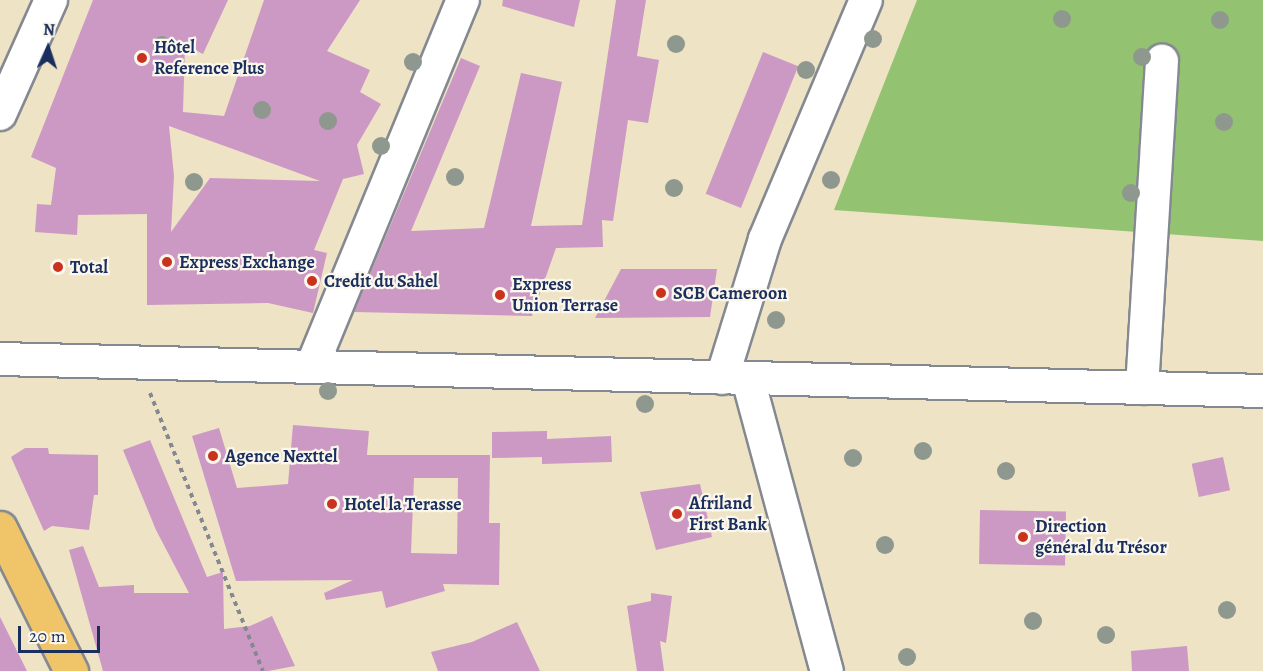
<!DOCTYPE html>
<meta charset="utf-8">
<style>
body{margin:0}
#map{position:relative;width:1263px;height:671px;overflow:hidden;background:#eee3c4;font-family:Alegreya,serif}
div>[style]{position:absolute}
.green>*{inset:0;background:#93c271}
.building>*{inset:0;background:#cc99c4;transform-origin:0 0}
.path>*{height:4px;margin-top:-2px;transform-origin:0;background:repeating-linear-gradient(90deg,#848991 0 4.5px,transparent 0 9px)}
.roads{filter:drop-shadow(2px 0 #848991) drop-shadow(-2px 0 #848991) drop-shadow(0 2px #848991) drop-shadow(0 -2px #848991)}
.minor>*{height:32px;margin:-16px;padding:0 16px;transform-origin:16px;border-radius:16px;background:#fff}
.highway>*{height:33px;margin:-16.5px;padding:0 16.5px;transform-origin:16.5px;border-radius:16.5px;background:#f0c469}
.trees>*{width:18px;height:18px;margin:-9px;border-radius:50%;background:#8e988f}
.dots>*{width:16px;height:16px;translate:-50% -50%;box-sizing:border-box;border:3px solid #fbf7ec;border-radius:50%}
span{translate:-50% -50%;white-space:nowrap;text-align:center;line-height:1.15;-webkit-text-stroke:4.5px #fbf7ec;paint-order:stroke}
.poi-label{font-size:18px;color:#1b2f5e;font-weight:700}
.left{translate:0 -50%;text-align:left}
.north{position:absolute;left:18px;top:18px;width:60px;height:60px;-webkit-text-stroke:4px #fbf7ec;paint-order:stroke;rotate:3deg;font-size:16px;font-weight:700;line-height:24px;text-align:center;color:#1b2f5e}
.north::after{content:'';display:block;margin:auto;width:21px;height:27px;background:#1b2f5e;clip-path:polygon(50% 0,100% 100%,50% 72%,0 100%)}
.scale{position:absolute;left:18px;top:626px;width:82px;height:27px;box-sizing:border-box;border:3px solid #1b2f5e;border-top:0;padding-left:8px;font-size:18px;line-height:21px;white-space:nowrap;color:#1b2f5e;-webkit-text-stroke:4px #fbf7ec;paint-order:stroke}
</style>
<div id="map">
<div class="green">
<i style="clip-path:polygon(917px 0,1263px 0,1263px 241px,834px 210px)"></i>
</div>
<div class="building">
<i style="clip-path:polygon(evenodd,93px 0,228px 0,203px 54px,185px 45px,183px 112px,224px 116px,264px 0,360px 0,327px 51px,370px 70px,360px 92px,381px 104px,357px 145px,364px 174px,343px 179px,314px 250px,327px 253px,313px 313px,268px 303px,147px 305px,147px 214px,78px 215px,77px 235px,35px 232px,37px 204px,51px 205px,56px 168px,31px 157px,93px 0,169px 126px,244px 153px,320px 181px,210px 178px,171px 232px,174px 176px,169px 126px)"></i>
<i style="clip-path:polygon(503px 0,580px 0,574px 27px,502px 6px)"></i>
<i style="clip-path:polygon(616px 0,646px 0,637px 56px,659px 60px,648px 123px,628px 120px,613px 221px,602px 220px,603px 247px,556px 248px,532px 316px,354px 312px,461px 58px,480px 66px,411px 231px,484px 228px,521px 73px,562px 82px,531px 226px,582px 225px)"></i>
<i style="left:763px;top:52px;width:38px;height:153px;rotate:22deg"></i>
<i style="clip-path:polygon(621px 269px,717px 269px,710px 317px,595px 318px)"></i>
<i style="clip-path:polygon(evenodd,293px 425px,369px 431px,367px 455px,490px 455px,489px 523px,500px 523px,499px 585px,443px 584px,445px 591px,386px 608px,382px 591px,326px 600px,324px 593px,353px 580px,236px 581px,192px 436px,219px 428px,237px 488px,288px 484px,293px 425px,414px 478px,458px 478px,457px 554px,411px 553px,414px 478px)"></i>
<i style="clip-path:polygon(547px 431px,547px 439px,611px 436px,612px 462px,542px 464px,542px 457px,492px 458px,492px 432px)"></i>
<i style="clip-path:polygon(150px 440px,207px 577px,223px 572px,224px 629px,250px 626px,272px 616px,295px 666px,268px 671px,103px 671px,69px 550px,83px 546px,99px 587px,134px 585px,134px 593px,189px 593px,156px 530px,123px 450px)"></i>
<i style="clip-path:polygon(25px 448px,48px 448px,49px 454px,98px 455px,98px 495px,94px 495px,89px 530px,52px 526px,44px 531px,11px 457px)"></i>
<i style="left:1223px;top:457px;width:34px;height:32px;rotate:78deg"></i>
<i style="clip-path:polygon(700px 484px,712px 537px,656px 550px,640px 492px)"></i>
<i style="left:980px;top:510px;width:86px;height:54px;rotate:1deg"></i>
<i style="clip-path:polygon(651px 593px,672px 596px,666px 643px,660px 641px,664px 671px,637px 671px,627px 606px,651px 601px)"></i>
<i style="clip-path:polygon(0 617px,27px 671px,0 671px)"></i>
<i style="clip-path:polygon(517px 622px,540px 671px,438px 671px,431px 652px,472px 642px)"></i>
<i style="clip-path:polygon(1187px 646px,1189px 671px,1132px 671px,1131px 651px)"></i>
</div>
<div class="path">
<i style="left:150px;top:393px;width:300px;rotate:67.9deg"></i>
</div>
<div class="roads">
<div class="minor">
<i style="left:0;top:114px;width:125px;rotate:-65.9deg"></i>
<i style="left:0;top:359px;width:1263px;rotate:1.45deg"></i>
<i style="left:312px;top:366px;width:396px;rotate:-67.6deg"></i>
<i style="left:722px;top:378px;width:145px;rotate:-72.8deg"></i>
<i style="left:765px;top:239px;width:259px;rotate:-67.1deg"></i>
<i style="left:748px;top:379px;width:302px;rotate:74.9deg"></i>
<i style="left:1142px;top:388px;width:328px;rotate:-86.5deg"></i>
</div>
<div class="highway">
<i style="left:0;top:528px;width:160px;rotate:63.6deg"></i>
</div>
</div>
<div class="trees">
<i style="left:1062px;top:19px"></i>
<i style="left:1220px;top:20px"></i>
<i style="left:873px;top:39px"></i>
<i style="left:676px;top:44px"></i>
<i style="left:162px;top:45px"></i>
<i style="left:1142px;top:57px"></i>
<i style="left:413px;top:62px"></i>
<i style="left:806px;top:70px"></i>
<i style="left:262px;top:110px"></i>
<i style="left:328px;top:121px"></i>
<i style="left:1224px;top:122px"></i>
<i style="left:381px;top:146px"></i>
<i style="left:455px;top:177px"></i>
<i style="left:831px;top:180px"></i>
<i style="left:194px;top:182px"></i>
<i style="left:674px;top:188px"></i>
<i style="left:1131px;top:193px"></i>
<i style="left:776px;top:320px"></i>
<i style="left:328px;top:391px"></i>
<i style="left:645px;top:404px"></i>
<i style="left:923px;top:451px"></i>
<i style="left:853px;top:458px"></i>
<i style="left:1006px;top:471px"></i>
<i style="left:885px;top:545px"></i>
<i style="left:1227px;top:610px"></i>
<i style="left:1033px;top:621px"></i>
<i style="left:1106px;top:635px"></i>
<i style="left:907px;top:657px"></i>
</div>
<div class="dots">
<i style="left:142px;top:58px;background:#c8321e"></i>
<i style="left:167px;top:262px;background:#c8321e"></i>
<i style="left:58px;top:267px;background:#c8321e"></i>
<i style="left:312px;top:281px;background:#c8321e"></i>
<i style="left:661px;top:293px;background:#c8321e"></i>
<i style="left:500px;top:295px;background:#c8321e"></i>
<i style="left:213px;top:456px;background:#c8321e"></i>
<i style="left:332px;top:504px;background:#c8321e"></i>
<i style="left:677px;top:514px;background:#c8321e"></i>
<i style="left:1023px;top:537px;background:#c8321e"></i>
</div>
<div class="poi-label">
<span class="left" style="left:154px;top:58px">Hôtel<br>Reference Plus</span>
<span class="left" style="left:179px;top:262px">Express Exchange</span>
<span class="left" style="left:70px;top:267px">Total</span>
<span class="left" style="left:324px;top:281px">Credit du Sahel</span>
<span class="left" style="left:512px;top:295px">Express<br>Union Terrase</span>
<span class="left" style="left:673px;top:293px">SCB Cameroon</span>
<span class="left" style="left:225px;top:456px">Agence Nexttel</span>
<span class="left" style="left:344px;top:504px">Hotel la Terasse</span>
<span class="left" style="left:689px;top:514px">Afriland<br>First Bank</span>
<span class="left" style="left:1035px;top:537px">Direction<br>général du Trésor</span>
</div>
<div class="north">N</div>
<div class="scale">20 m</div>
</div>
